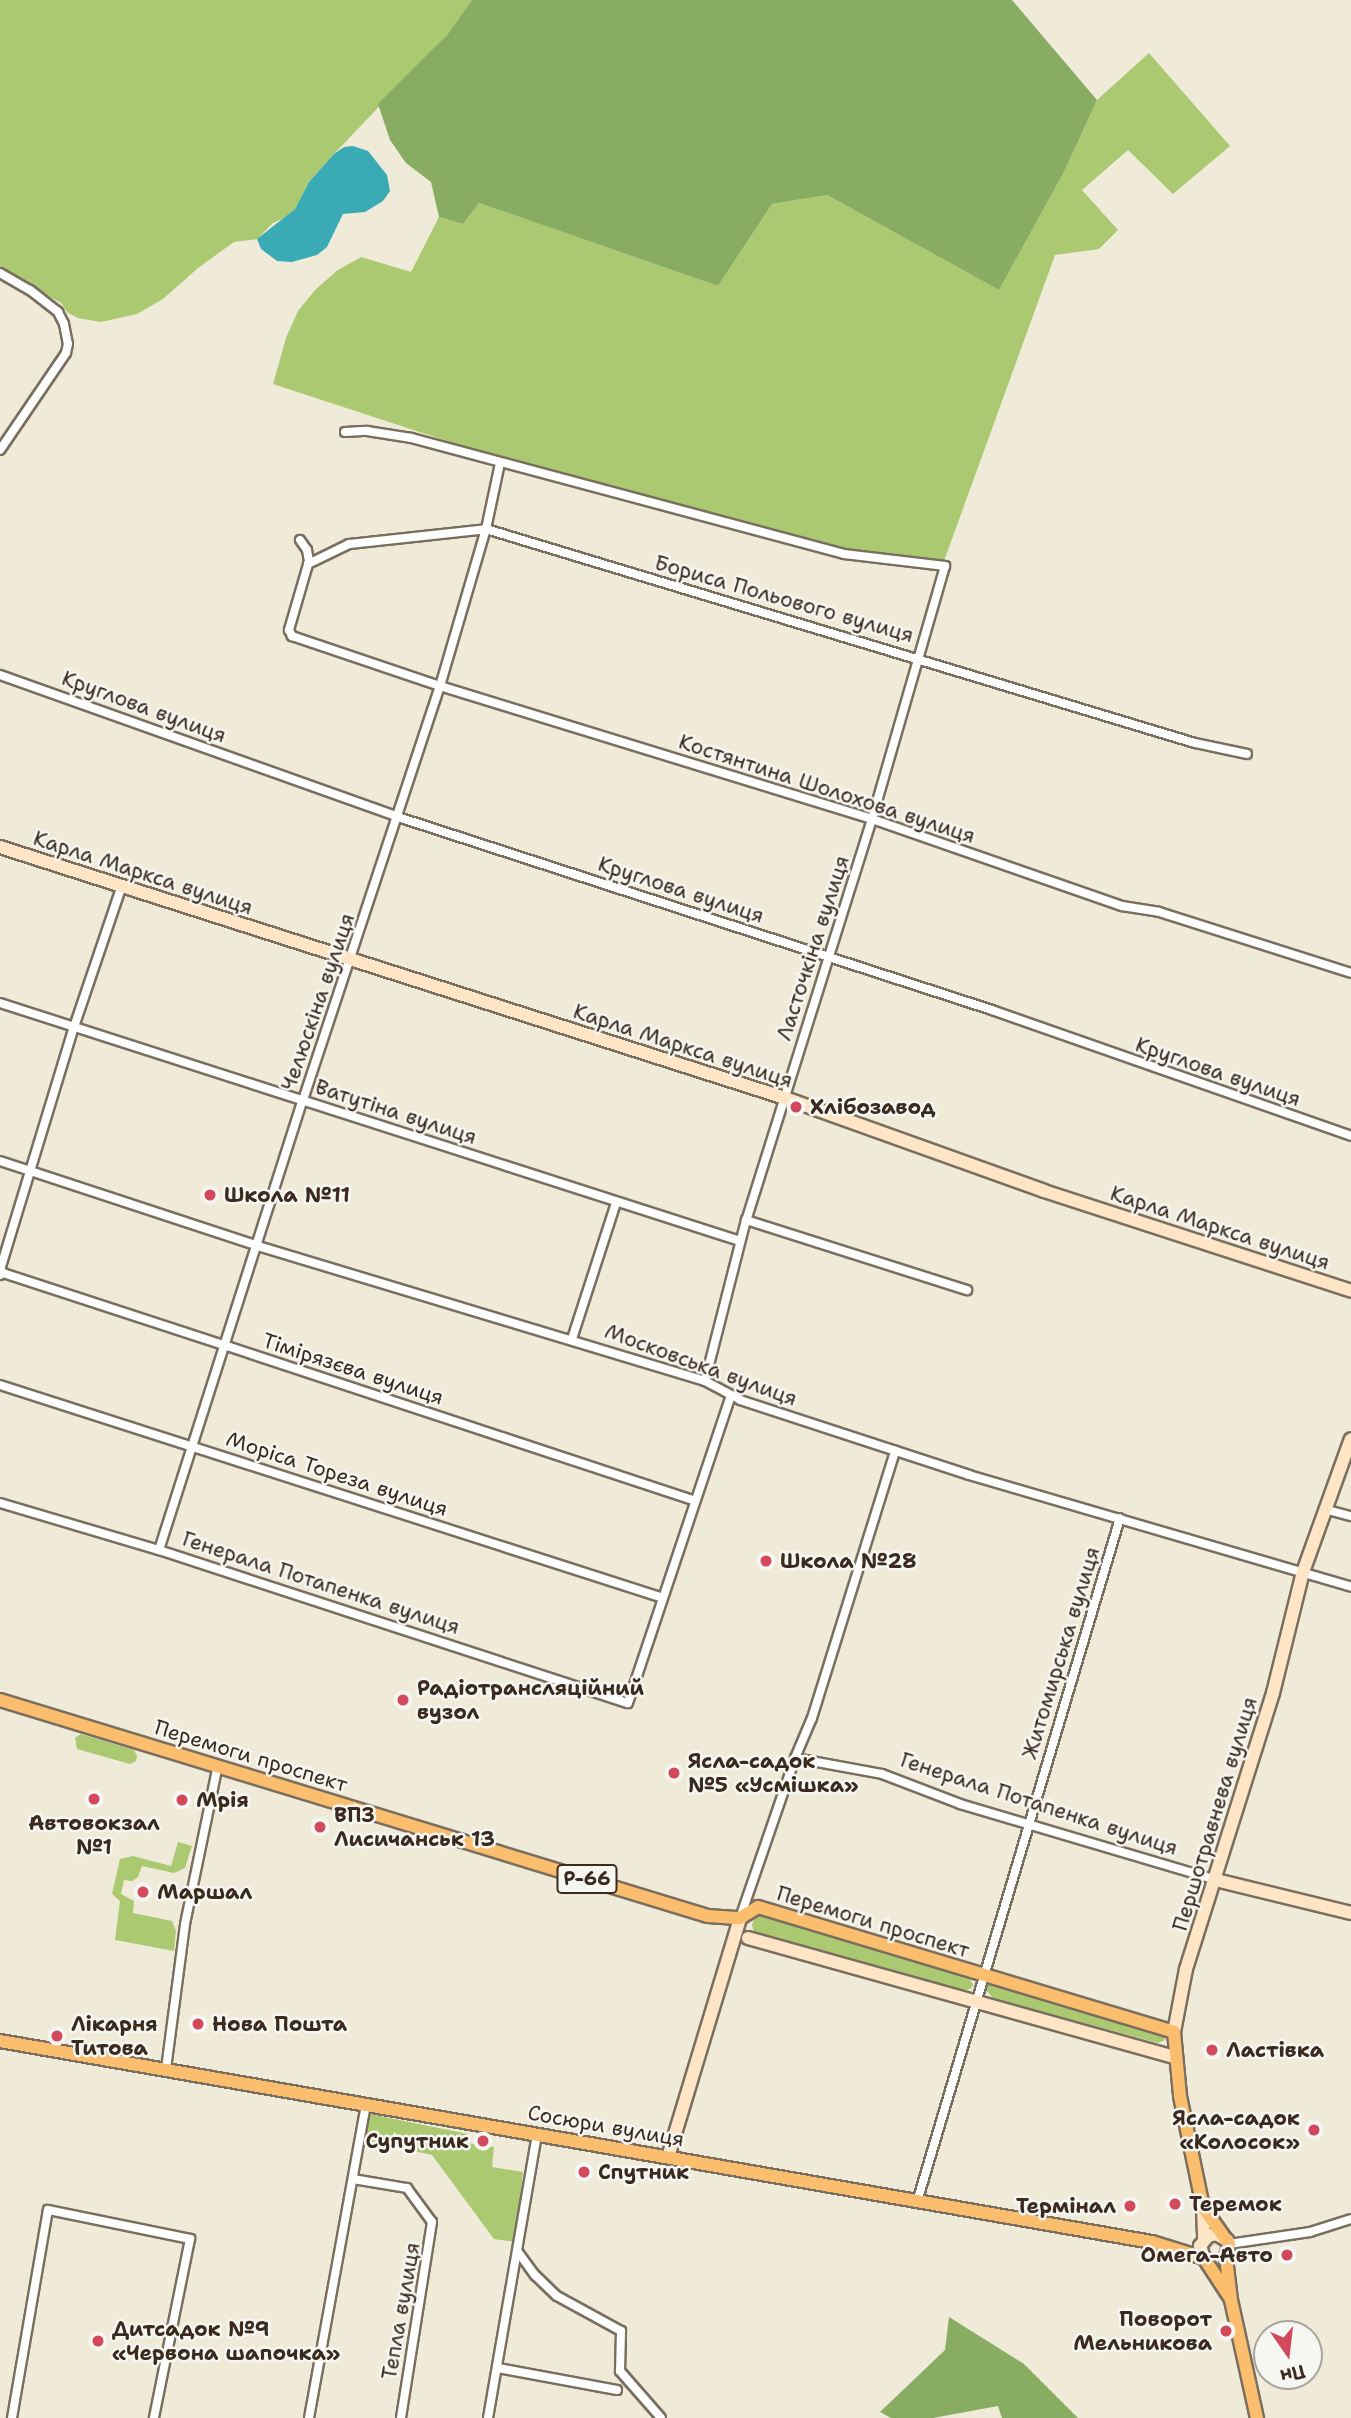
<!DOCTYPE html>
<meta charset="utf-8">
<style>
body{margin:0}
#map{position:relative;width:1351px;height:2418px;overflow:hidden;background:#efebd8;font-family:"Shantell Sans",sans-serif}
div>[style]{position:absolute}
.green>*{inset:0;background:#abc970}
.forest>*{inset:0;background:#88ad62}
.water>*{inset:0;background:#3aabb4}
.roads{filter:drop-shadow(2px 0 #7a6e5f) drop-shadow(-2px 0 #7a6e5f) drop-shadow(0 2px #7a6e5f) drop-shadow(0 -2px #7a6e5f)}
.street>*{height:8px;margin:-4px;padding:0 4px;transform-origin:4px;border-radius:4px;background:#fff}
.secondary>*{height:12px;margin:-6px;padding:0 6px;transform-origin:6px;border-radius:6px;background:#fde5c5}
.primary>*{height:12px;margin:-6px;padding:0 6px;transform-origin:6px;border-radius:6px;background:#fbbd6e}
.dots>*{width:19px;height:19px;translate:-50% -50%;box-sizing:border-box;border:4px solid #f6f6f2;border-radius:50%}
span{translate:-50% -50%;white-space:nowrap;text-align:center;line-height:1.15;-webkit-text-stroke:5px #f6f6f2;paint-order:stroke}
.shield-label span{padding:2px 5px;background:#f6f6f2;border:2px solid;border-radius:5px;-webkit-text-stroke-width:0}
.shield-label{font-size:19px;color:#3b2a1e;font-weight:700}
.street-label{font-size:21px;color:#3b2a1e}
.poi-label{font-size:21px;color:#3b2a1e;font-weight:700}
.left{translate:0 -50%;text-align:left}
.right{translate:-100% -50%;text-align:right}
.north{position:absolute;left:1253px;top:2320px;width:70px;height:70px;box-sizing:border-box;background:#f6f6f2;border:2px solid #aba49d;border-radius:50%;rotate:166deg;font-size:19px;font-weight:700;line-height:28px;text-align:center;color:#3b2a1e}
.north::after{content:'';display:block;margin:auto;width:24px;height:32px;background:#d1495b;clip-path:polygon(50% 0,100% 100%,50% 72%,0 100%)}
</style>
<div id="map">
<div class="green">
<i style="clip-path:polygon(0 0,472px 0,447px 35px,334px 154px,309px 182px,295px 209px,284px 218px,273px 223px,257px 239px,234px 242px,198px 268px,163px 299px,137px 314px,101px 322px,78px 318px,68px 313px,61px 303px,0 268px)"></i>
<i style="clip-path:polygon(1149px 53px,1230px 146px,1173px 194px,1128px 150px,1082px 190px,1118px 230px,1099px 249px,1055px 255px,944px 561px,845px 550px,502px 459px,273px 384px,286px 338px,298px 311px,316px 289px,338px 270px,361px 257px,411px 272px,439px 217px,463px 224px,479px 203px,718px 286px,772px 204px,827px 195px,999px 290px,1064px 172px,1097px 100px)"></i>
<i style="clip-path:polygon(81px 1734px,134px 1750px,137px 1756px,136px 1761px,130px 1764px,77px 1749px,75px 1738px)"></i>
<i style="clip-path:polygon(178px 1842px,192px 1846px,185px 1868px,174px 1873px,142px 1866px,138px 1877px,132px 1881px,124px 1880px,121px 1894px,134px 1901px,133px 1913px,172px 1921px,176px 1931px,174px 1951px,115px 1940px,120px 1901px,112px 1894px,120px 1859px,133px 1856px,171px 1866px)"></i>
<i style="clip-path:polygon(761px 1913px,965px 1973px,973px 1984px,972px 1988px,961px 1992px,763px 1937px,754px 1932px,752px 1925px,756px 1915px)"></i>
<i style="clip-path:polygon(991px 1982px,1164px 2033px,1165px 2040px,1158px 2043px,994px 1999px,985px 1989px)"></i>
<i style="clip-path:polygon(370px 2114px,468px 2134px,467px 2143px,494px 2147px,492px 2167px,523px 2172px,515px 2242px,494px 2239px,432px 2155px,365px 2140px)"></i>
</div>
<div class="forest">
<i style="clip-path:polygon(472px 0,1012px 0,1097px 100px,1064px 172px,999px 290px,827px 195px,772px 204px,718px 286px,479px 203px,463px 224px,439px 217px,431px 182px,406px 163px,390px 140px,378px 104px,447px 35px)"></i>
<i style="clip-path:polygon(949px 2317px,1024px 2364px,1078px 2418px,1002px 2418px,998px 2406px,933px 2418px,891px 2418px,880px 2412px,945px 2350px)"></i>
</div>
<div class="water">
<i style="clip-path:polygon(353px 146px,368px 151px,387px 175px,390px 191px,383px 201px,365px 212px,343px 214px,327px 247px,317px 255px,292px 262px,277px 261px,261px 249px,257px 239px,295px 209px,309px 182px,334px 154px,344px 147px)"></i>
</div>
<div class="roads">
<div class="street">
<i style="left:0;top:273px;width:34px;rotate:30deg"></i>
<i style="left:30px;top:290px;width:36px;rotate:38deg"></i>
<i style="left:58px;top:312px;width:13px;rotate:63deg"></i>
<i style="left:64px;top:324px;width:20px;rotate:79deg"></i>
<i style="left:68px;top:344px;width:9px;rotate:103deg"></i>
<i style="left:66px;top:353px;width:117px;rotate:124.2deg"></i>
<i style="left:345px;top:432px;width:22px;rotate:-3deg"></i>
<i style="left:367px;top:431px;width:45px;rotate:9deg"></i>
<i style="left:411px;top:438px;width:448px;rotate:15deg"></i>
<i style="left:844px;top:554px;width:102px;rotate:6.8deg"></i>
<i style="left:945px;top:566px;width:263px;rotate:106.1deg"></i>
<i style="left:872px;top:819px;width:420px;rotate:107.4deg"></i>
<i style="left:746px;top:1220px;width:166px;rotate:104.3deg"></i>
<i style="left:300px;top:540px;width:12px;rotate:55deg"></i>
<i style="left:307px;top:550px;width:11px;rotate:80deg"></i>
<i style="left:309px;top:561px;width:72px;rotate:106.2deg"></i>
<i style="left:289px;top:630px;width:7px;rotate:63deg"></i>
<i style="left:292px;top:636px;width:156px;rotate:18.7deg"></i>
<i style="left:440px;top:686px;width:452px;rotate:17.1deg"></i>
<i style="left:872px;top:819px;width:265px;rotate:19.2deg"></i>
<i style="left:1122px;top:906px;width:37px;rotate:9deg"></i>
<i style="left:1159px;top:912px;width:201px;rotate:17.6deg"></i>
<i style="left:308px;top:564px;width:46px;rotate:-26deg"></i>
<i style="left:349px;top:544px;width:138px;rotate:-6.2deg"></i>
<i style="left:486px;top:529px;width:741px;rotate:16.8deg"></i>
<i style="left:1195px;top:743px;width:53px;rotate:11.9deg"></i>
<i style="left:0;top:675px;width:423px;rotate:19.6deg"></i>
<i style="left:398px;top:817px;width:625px;rotate:18deg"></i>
<i style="left:992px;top:1010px;width:380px;rotate:19.3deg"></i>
<i style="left:0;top:1003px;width:777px;rotate:17.83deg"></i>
<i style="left:0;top:1161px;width:272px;rotate:18.2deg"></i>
<i style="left:258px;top:1246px;width:467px;rotate:16.8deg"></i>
<i style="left:705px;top:1381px;width:40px;rotate:28deg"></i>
<i style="left:740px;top:1400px;width:241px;rotate:18.1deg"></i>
<i style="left:969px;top:1475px;width:398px;rotate:16.3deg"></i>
<i style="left:746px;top:1220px;width:232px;rotate:17.6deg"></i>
<i style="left:0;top:1270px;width:254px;rotate:-73.1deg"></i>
<i style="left:74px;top:1027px;width:150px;rotate:-71.3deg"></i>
<i style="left:0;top:1275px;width:4px;rotate:-34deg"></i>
<i style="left:3px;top:1273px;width:236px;rotate:18.1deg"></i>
<i style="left:227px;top:1346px;width:493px;rotate:18.3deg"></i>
<i style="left:572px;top:1339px;width:143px;rotate:-72.1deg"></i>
<i style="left:0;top:1385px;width:696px;rotate:17.81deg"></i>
<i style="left:0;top:1503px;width:166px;rotate:16.5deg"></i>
<i style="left:159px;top:1550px;width:493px;rotate:18.1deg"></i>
<i style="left:628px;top:1703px;width:324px;rotate:-71.5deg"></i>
<i style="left:1324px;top:1509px;width:28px;rotate:15deg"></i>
<i style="left:159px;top:1550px;width:472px;rotate:-72.3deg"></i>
<i style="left:303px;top:1100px;width:436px;rotate:-71.7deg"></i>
<i style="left:440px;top:686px;width:164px;rotate:-73.7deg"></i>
<i style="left:486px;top:529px;width:67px;rotate:-78deg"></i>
<i style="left:795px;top:1758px;width:88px;rotate:10.4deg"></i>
<i style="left:882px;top:1774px;width:84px;rotate:21deg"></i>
<i style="left:960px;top:1804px;width:267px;rotate:16.5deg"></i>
<i style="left:740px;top:1918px;width:169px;rotate:-71deg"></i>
<i style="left:795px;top:1758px;width:43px;rotate:-67deg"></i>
<i style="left:812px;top:1718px;width:280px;rotate:-72.7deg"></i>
<i style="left:166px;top:2069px;width:146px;rotate:-82.5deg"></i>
<i style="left:185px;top:1924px;width:162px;rotate:-78.3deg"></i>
<i style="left:353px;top:2179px;width:55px;rotate:9.5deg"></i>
<i style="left:407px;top:2188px;width:42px;rotate:53.7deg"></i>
<i style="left:432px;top:2222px;width:198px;rotate:99deg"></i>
<i style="left:917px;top:2202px;width:713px;rotate:-73.47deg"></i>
<i style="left:1229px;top:2244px;width:82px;rotate:-8.4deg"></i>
<i style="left:1310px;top:2232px;width:43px;rotate:-17.6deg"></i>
<i style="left:518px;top:2252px;width:29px;rotate:54deg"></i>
<i style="left:535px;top:2275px;width:30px;rotate:44deg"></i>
<i style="left:557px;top:2296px;width:73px;rotate:28.7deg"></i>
<i style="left:621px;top:2331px;width:40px;rotate:91.4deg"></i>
<i style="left:620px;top:2371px;width:62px;rotate:48.9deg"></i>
<i style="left:498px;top:2368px;width:121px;rotate:10.5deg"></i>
<i style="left:12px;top:2418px;width:211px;rotate:-80.2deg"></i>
<i style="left:48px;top:2210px;width:145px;rotate:11.5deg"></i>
<i style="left:190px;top:2239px;width:183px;rotate:101.4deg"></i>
<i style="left:309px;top:2418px;width:320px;rotate:-79.7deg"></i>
<i style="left:488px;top:2418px;width:289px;rotate:-80.2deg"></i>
</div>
<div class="secondary">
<i style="left:0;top:847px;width:821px;rotate:17.73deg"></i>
<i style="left:782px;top:1097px;width:278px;rotate:19.7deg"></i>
<i style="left:1044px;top:1191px;width:323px;rotate:18deg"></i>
<i style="left:1216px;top:1880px;width:139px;rotate:13.7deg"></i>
<i style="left:748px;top:1938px;width:442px;rotate:15.6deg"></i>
<i style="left:1174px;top:2032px;width:64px;rotate:-79.2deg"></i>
<i style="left:1186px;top:1969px;width:289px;rotate:-72.5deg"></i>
<i style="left:1273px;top:1693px;width:125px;rotate:-76.1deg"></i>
<i style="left:1303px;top:1572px;width:141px;rotate:-70.2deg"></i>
<i style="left:668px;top:2157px;width:250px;rotate:-73.2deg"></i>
<i style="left:1203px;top:2207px;width:31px;rotate:88deg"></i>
<i style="left:1204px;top:2258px;width:13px;rotate:-108deg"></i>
<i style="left:1200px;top:2246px;width:13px;rotate:-51deg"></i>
<i style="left:1208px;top:2236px;width:8px;rotate:-14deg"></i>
<i style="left:1216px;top:2234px;width:13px;rotate:29deg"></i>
</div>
<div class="primary">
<i style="left:0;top:1700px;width:740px;rotate:16.97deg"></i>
<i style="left:708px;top:1916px;width:32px;rotate:4deg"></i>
<i style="left:740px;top:1918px;width:21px;rotate:-31deg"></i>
<i style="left:758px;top:1907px;width:434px;rotate:16.7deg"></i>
<i style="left:1174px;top:2032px;width:64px;rotate:84.6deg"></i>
<i style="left:1180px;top:2096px;width:113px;rotate:78.3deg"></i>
<i style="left:1203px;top:2207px;width:45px;rotate:54.9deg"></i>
<i style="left:1229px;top:2244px;width:14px;rotate:102deg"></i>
<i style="left:1226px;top:2258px;width:42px;rotate:83.2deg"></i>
<i style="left:1231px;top:2300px;width:121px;rotate:77.6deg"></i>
<i style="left:0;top:2041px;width:1169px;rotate:9.9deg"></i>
<i style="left:1152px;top:2242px;width:54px;rotate:17.1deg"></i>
<i style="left:1204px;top:2258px;width:45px;rotate:56.7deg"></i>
</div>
</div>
<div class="dots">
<i style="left:796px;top:1107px;background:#d1495b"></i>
<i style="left:210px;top:1195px;background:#d1495b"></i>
<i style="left:766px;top:1561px;background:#d1495b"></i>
<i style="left:403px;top:1700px;background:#d1495b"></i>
<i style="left:674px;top:1773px;background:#d1495b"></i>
<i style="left:94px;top:1799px;background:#d1495b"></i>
<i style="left:182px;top:1800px;background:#d1495b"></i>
<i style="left:320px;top:1827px;background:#d1495b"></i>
<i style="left:143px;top:1892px;background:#d1495b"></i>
<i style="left:198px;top:2024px;background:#d1495b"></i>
<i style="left:57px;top:2036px;background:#d1495b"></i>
<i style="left:1212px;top:2050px;background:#d1495b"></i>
<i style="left:1314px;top:2130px;background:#d1495b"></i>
<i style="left:483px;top:2141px;background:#d1495b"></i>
<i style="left:584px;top:2172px;background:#d1495b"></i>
<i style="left:1175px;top:2204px;background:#d1495b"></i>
<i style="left:1130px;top:2206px;background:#d1495b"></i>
<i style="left:1287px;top:2255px;background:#d1495b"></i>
<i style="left:1226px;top:2331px;background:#d1495b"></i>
<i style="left:98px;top:2341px;background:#d1495b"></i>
</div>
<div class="shield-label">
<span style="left:587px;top:1879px">Р-66</span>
</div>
<div class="street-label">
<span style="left:784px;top:599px;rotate:16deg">Бориса Польового вулиця</span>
<span style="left:144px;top:707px;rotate:20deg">Круглова вулиця</span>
<span style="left:827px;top:789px;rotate:18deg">Костянтина Шолохова вулиця</span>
<span style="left:143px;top:873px;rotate:18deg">Карла Маркса вулиця</span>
<span style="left:681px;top:890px;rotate:18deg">Круглова вулиця</span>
<span style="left:813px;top:948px;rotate:-72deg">Ласточкіна вулиця</span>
<span style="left:318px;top:1002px;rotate:-71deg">Челюскіна вулиця</span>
<span style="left:683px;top:1046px;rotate:18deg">Карла Маркса вулиця</span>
<span style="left:1218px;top:1072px;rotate:19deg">Круглова вулиця</span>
<span style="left:396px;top:1112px;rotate:18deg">Ватутіна вулиця</span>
<span style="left:1220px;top:1228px;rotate:18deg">Карла Маркса вулиця</span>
<span style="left:701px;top:1365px;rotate:20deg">Московська вулиця</span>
<span style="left:353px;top:1369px;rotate:18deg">Тімірязєва вулиця</span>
<span style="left:337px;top:1474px;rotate:18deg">Моріса Тореза вулиця</span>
<span style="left:321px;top:1583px;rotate:18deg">Генерала Потапенка вулиця</span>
<span style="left:1061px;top:1653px;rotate:-73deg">Житомирська вулиця</span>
<span style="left:251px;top:1756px;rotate:17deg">Перемоги проспект</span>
<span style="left:1039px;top:1804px;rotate:18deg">Генерала Потапенка вулиця</span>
<span style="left:1215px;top:1814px;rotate:-73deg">Першотравнева вулиця</span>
<span style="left:873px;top:1922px;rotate:17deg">Перемоги проспект</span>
<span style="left:606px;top:2126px;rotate:10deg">Сосюри вулиця</span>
<span style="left:401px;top:2311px;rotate:-80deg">Тепла вулиця</span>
</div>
<div class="poi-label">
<span class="left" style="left:810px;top:1107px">Хлібозавод</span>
<span class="left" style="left:224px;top:1195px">Школа №11</span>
<span class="left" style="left:780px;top:1561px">Школа №28</span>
<span class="left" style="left:417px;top:1700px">Радіотрансляційний<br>вузол</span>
<span class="left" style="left:688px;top:1773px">Ясла-садок<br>№5 «Усмішка»</span>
<span class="left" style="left:196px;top:1800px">Мрія</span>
<span class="left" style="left:334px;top:1827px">ВПЗ<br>Лисичанськ 13</span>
<span style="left:94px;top:1835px">Автовокзал<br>№1</span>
<span class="left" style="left:157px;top:1892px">Маршал</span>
<span class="left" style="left:71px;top:2036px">Лікарня<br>Титова</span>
<span class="left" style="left:212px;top:2024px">Нова Пошта</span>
<span class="left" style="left:1226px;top:2050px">Ластівка</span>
<span class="right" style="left:1300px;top:2130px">Ясла-садок<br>«Колосок»</span>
<span class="right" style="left:469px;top:2141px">Супутник</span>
<span class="left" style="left:598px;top:2172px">Спутник</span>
<span class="left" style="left:1189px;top:2204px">Теремок</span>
<span class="right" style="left:1116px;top:2206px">Термінал</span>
<span class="right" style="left:1273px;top:2255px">Омега-Авто</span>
<span class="right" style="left:1212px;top:2331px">Поворот<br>Мельникова</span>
<span class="left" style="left:112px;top:2341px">Дитсадок №9<br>«Червона шапочка»</span>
</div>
<div class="north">Пн</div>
</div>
